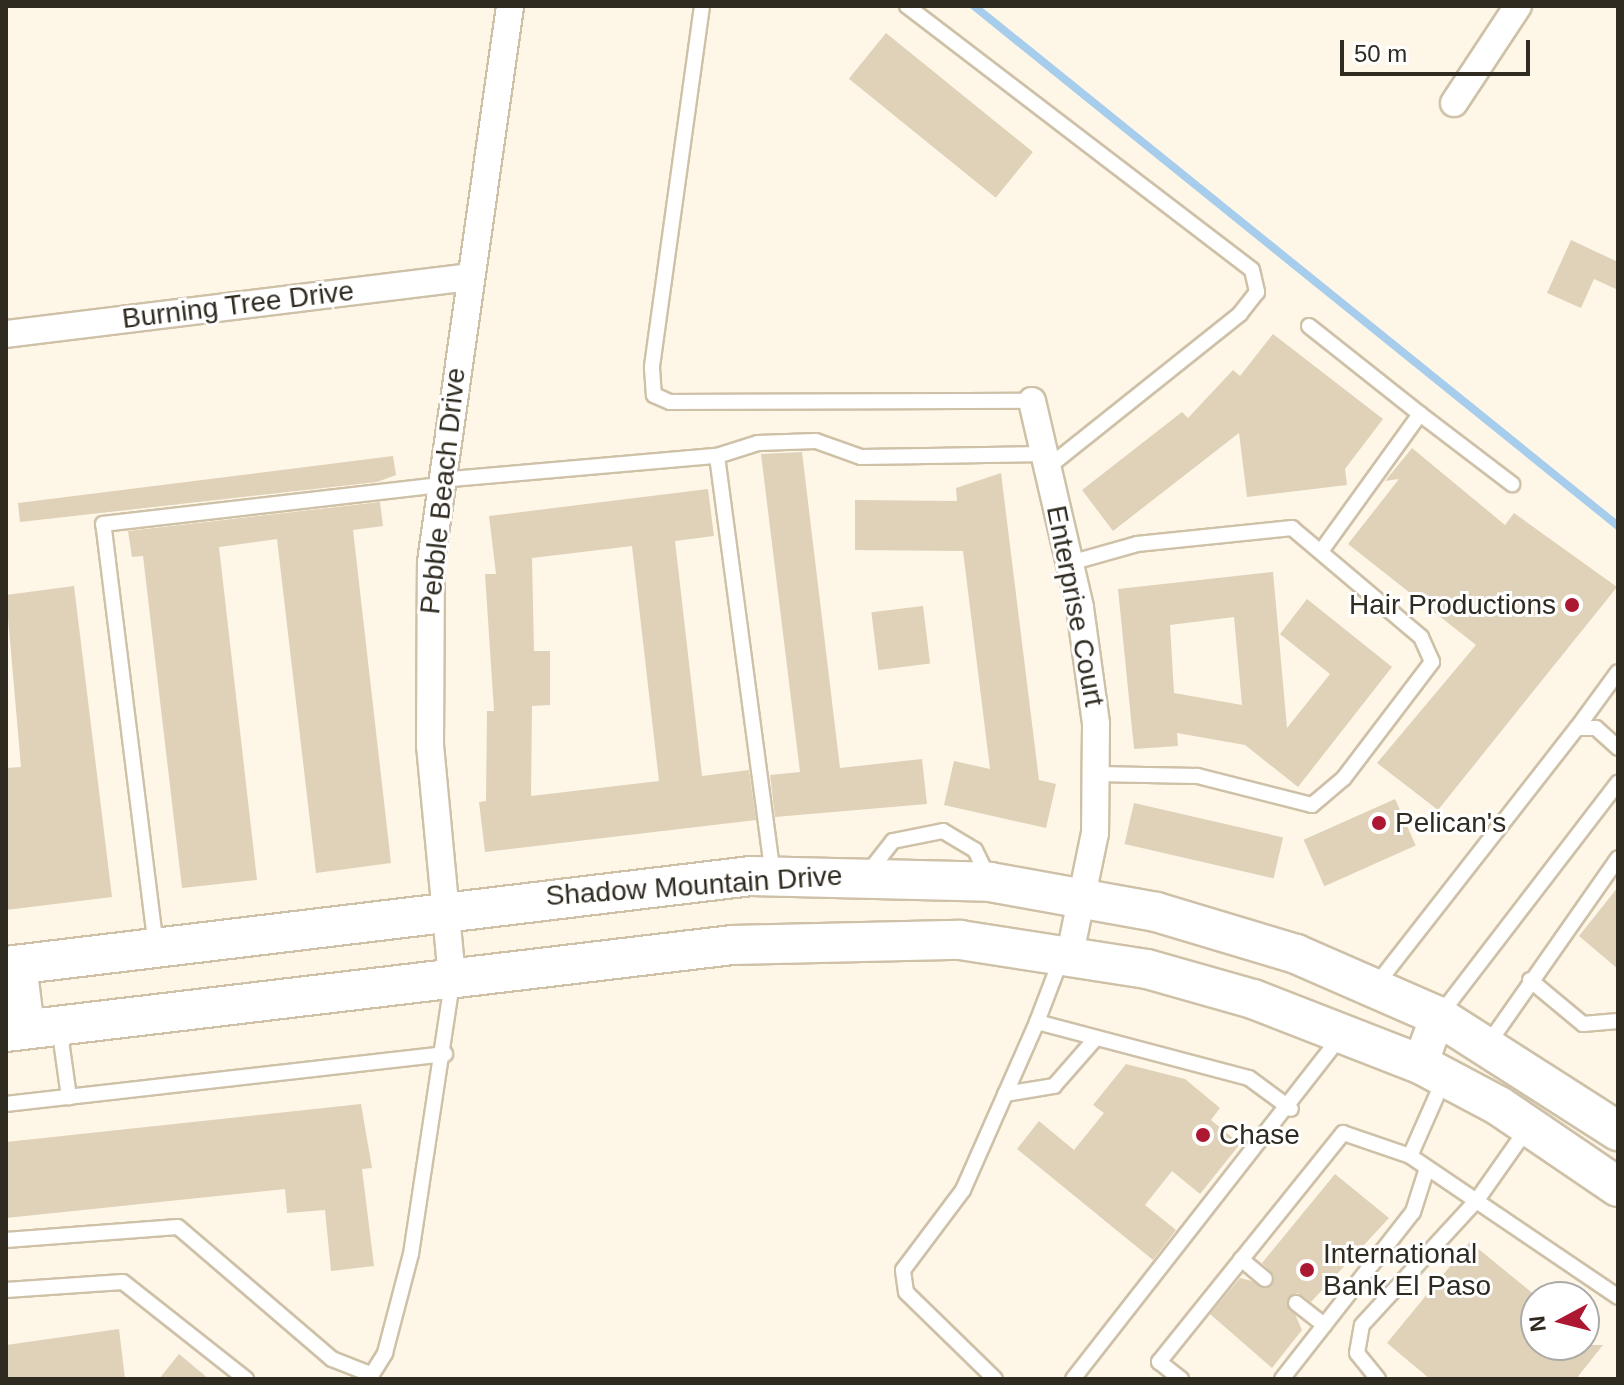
<!DOCTYPE html>
<style>
body{margin:0}
#map{position:relative;width:1624px;height:1385px;overflow:hidden;background:#fef6e7;font-family:Helvetica,sans-serif}
div>[style]{position:absolute}
.stream>*{height:8px;margin:-4px;padding:0 4px;transform-origin:4px;border-radius:4px;background:#a6cdeb}
.building>*{inset:0;background:#dfd2b9;transform-origin:0 0}
.roads{filter:drop-shadow(2px 0 #cec1a8) drop-shadow(-2px 0 #cec1a8) drop-shadow(0 2px #cec1a8) drop-shadow(0 -2px #cec1a8)}
.service>*{height:14px;margin:-7px;padding:0 7px;transform-origin:7px;border-radius:7px;background:#fff}
.minor>*{height:26px;margin:-13px;padding:0 13px;transform-origin:13px;border-radius:13px;background:#fff}
.tertiary>*{height:34px;margin:-17px;padding:0 17px;transform-origin:17px;border-radius:17px;background:#fff}
.secondary>*{height:38px;margin:-19px;padding:0 19px;transform-origin:19px;border-radius:19px;background:#fff}
.dots>*{width:22px;height:22px;translate:-50% -50%;box-sizing:border-box;border:4px solid #fff;border-radius:50%}
span{translate:-50% -50%;white-space:nowrap;text-align:center;line-height:1.15;-webkit-text-stroke:6px #fff;paint-order:stroke}
.street-label{font-size:28px;color:#302b21}
.poi-label{font-size:28px;color:#302b21}
.right{translate:-100% -50%;text-align:right}
.left{translate:0 -50%;text-align:left}
.frame{position:absolute;inset:0;border:8px solid #302b21;pointer-events:none}
.north{position:absolute;left:1520px;top:1281px;width:80px;height:80px;box-sizing:border-box;background:#fff;border:2px solid #acaaa6;border-radius:50%;rotate:263deg;font-size:22px;font-weight:700;line-height:32px;text-align:center;color:#302b21}
.north::after{content:'';display:block;margin:auto;width:28px;height:36px;background:#ac1732;clip-path:polygon(50% 0,100% 100%,50% 72%,0 100%)}
.scale{position:absolute;left:1340px;top:40px;width:190px;height:36px;box-sizing:border-box;border:4px solid #302b21;border-top:0;padding-left:10px;font-size:24px;line-height:28px;white-space:nowrap;color:#302b21;-webkit-text-stroke:6px #fff;paint-order:stroke}
</style>
<div id="map">
<div class="stream">
<i style="left:974px;top:6px;width:828px;rotate:38.92deg"></i>
</div>
<div class="building">
<i style="left:886px;top:33px;width:189px;height:59px;rotate:39deg"></i>
<i style="clip-path:polygon(1571px 240px,1618px 262px,1618px 290px,1594px 279px,1581px 308px,1547px 293px)"></i>
<i style="clip-path:polygon(1273px 334px,1383px 419px,1345px 469px,1347px 485px,1247px 497px,1239px 433px,1113px 531px,1082px 490px,1182px 412px,1188px 418px,1233px 370px,1240px 376px)"></i>
<i style="clip-path:polygon(1412px 448px,1505px 525px,1514px 513px,1617px 587px,1438px 810px,1377px 763px,1476px 645px,1348px 544px,1399px 479px,1385px 481px)"></i>
<i style="clip-path:polygon(802px 452px,840px 768px,922px 759px,927px 804px,775px 817px,770px 775px,800px 772px,761px 454px)"></i>
<i style="clip-path:polygon(393px 456px,396px 475px,377px 482px,20px 522px,18px 503px)"></i>
<i style="clip-path:polygon(1001px 473px,1039px 780px,1056px 784px,1046px 828px,944px 805px,954px 761px,990px 769px,963px 551px,855px 550px,855px 500px,957px 501px,956px 488px)"></i>
<i style="clip-path:polygon(evenodd,708px 489px,714px 536px,675px 541px,702px 776px,749px 770px,756px 820px,485px 852px,479px 802px,486px 801px,487px 711px,494px 711px,485px 574px,496px 574px,489px 516px,708px 489px,632px 546px,659px 781px,531px 796px,532px 706px,550px 705px,550px 651px,534px 651px,532px 558px,632px 546px)"></i>
<i style="clip-path:polygon(380px 502px,383px 526px,353px 530px,391px 863px,316px 873px,277px 539px,219px 547px,257px 880px,182px 888px,143px 556px,132px 557px,128px 531px)"></i>
<i style="clip-path:polygon(evenodd,1273px 572px,1287px 728px,1330px 674px,1280px 634px,1307px 599px,1392px 667px,1298px 787px,1245px 745px,1177px 733px,1178px 746px,1134px 749px,1118px 589px,1273px 572px,1234px 617px,1242px 705px,1174px 693px,1170px 625px,1234px 617px)"></i>
<i style="clip-path:polygon(74px 586px,112px 897px,6px 910px,6px 768px,21px 767px,6px 595px)"></i>
<i style="left:923px;top:606px;width:58px;height:52px;rotate:83deg"></i>
<i style="left:1395px;top:799px;width:51px;height:100px;rotate:66deg"></i>
<i style="left:1134px;top:803px;width:153px;height:42px;rotate:13deg"></i>
<i style="clip-path:polygon(1618px 887px,1618px 969px,1579px 936px)"></i>
<i style="clip-path:polygon(1126px 1064px,1185px 1079px,1220px 1108px,1211px 1120px,1240px 1144px,1200px 1194px,1172px 1171px,1145px 1205px,1176px 1230px,1153px 1260px,1017px 1149px,1039px 1121px,1074px 1150px,1104px 1113px,1093px 1105px)"></i>
<i style="clip-path:polygon(361px 1104px,372px 1168px,362px 1169px,374px 1266px,331px 1271px,325px 1210px,287px 1213px,285px 1189px,6px 1218px,6px 1142px)"></i>
<i style="clip-path:polygon(1335px 1174px,1389px 1218px,1311px 1302px,1298px 1293px,1288px 1298px,1302px 1330px,1272px 1368px,1210px 1314px,1240px 1278px,1272px 1286px,1274px 1275px,1262px 1263px)"></i>
<i style="clip-path:polygon(1470px 1242px,1536px 1296px,1536px 1345px,1603px 1345px,1576px 1379px,1430px 1379px,1387px 1343px)"></i>
<i style="clip-path:polygon(119px 1329px,125px 1379px,6px 1379px,6px 1345px)"></i>
<i style="clip-path:polygon(179px 1354px,209px 1379px,159px 1379px)"></i>
</div>
<div class="roads">
<div class="service">
<i style="left:702px;top:6px;width:365px;rotate:97.9deg"></i>
<i style="left:652px;top:368px;width:27px;rotate:86deg"></i>
<i style="left:654px;top:395px;width:17px;rotate:24deg"></i>
<i style="left:670px;top:402px;width:362px;rotate:-0.2deg"></i>
<i style="left:907px;top:6px;width:434px;rotate:37.4deg"></i>
<i style="left:1252px;top:270px;width:23px;rotate:77deg"></i>
<i style="left:1257px;top:292px;width:28px;rotate:128deg"></i>
<i style="left:1240px;top:314px;width:246px;rotate:141.4deg"></i>
<i style="left:1309px;top:326px;width:142px;rotate:38.4deg"></i>
<i style="left:1420px;top:414px;width:168px;rotate:125.8deg"></i>
<i style="left:1420px;top:414px;width:116px;rotate:37.3deg"></i>
<i style="left:717px;top:456px;width:423px;rotate:82.4deg"></i>
<i style="left:440px;top:480px;width:278px;rotate:-5deg"></i>
<i style="left:717px;top:456px;width:43px;rotate:-17.6deg"></i>
<i style="left:758px;top:443px;width:58px;rotate:-2deg"></i>
<i style="left:816px;top:441px;width:48px;rotate:19.6deg"></i>
<i style="left:861px;top:457px;width:184px;rotate:-0.9deg"></i>
<i style="left:1070px;top:563px;width:70px;rotate:-15.8deg"></i>
<i style="left:1137px;top:544px;width:156px;rotate:-5.9deg"></i>
<i style="left:1292px;top:528px;width:169px;rotate:40.2deg"></i>
<i style="left:1421px;top:637px;width:27px;rotate:66deg"></i>
<i style="left:1432px;top:662px;width:146px;rotate:127.2deg"></i>
<i style="left:1344px;top:778px;width:42px;rotate:139.8deg"></i>
<i style="left:1312px;top:805px;width:119px;rotate:-165.8deg"></i>
<i style="left:1197px;top:776px;width:101px;rotate:-178.9deg"></i>
<i style="left:1577px;top:728px;width:69px;rotate:-53.8deg"></i>
<i style="left:867px;top:874px;width:42px;rotate:-51.8deg"></i>
<i style="left:893px;top:841px;width:51px;rotate:-11.3deg"></i>
<i style="left:943px;top:831px;width:37px;rotate:31deg"></i>
<i style="left:975px;top:850px;width:34px;rotate:64deg"></i>
<i style="left:156px;top:947px;width:426px;rotate:-97.1deg"></i>
<i style="left:103px;top:524px;width:339px;rotate:-6.6deg"></i>
<i style="left:1061px;top:959px;width:67px;rotate:110.9deg"></i>
<i style="left:1037px;top:1022px;width:219px;rotate:14.8deg"></i>
<i style="left:1249px;top:1078px;width:52px;rotate:36.4deg"></i>
<i style="left:1530px;top:980px;width:69px;rotate:39.7deg"></i>
<i style="left:1583px;top:1024px;width:35px;rotate:-5deg"></i>
<i style="left:1376px;top:985px;width:326px;rotate:-52deg"></i>
<i style="left:1577px;top:728px;width:19px"></i>
<i style="left:1596px;top:728px;width:30px;rotate:42deg"></i>
<i style="left:1439px;top:1016px;width:294px;rotate:-52.5deg"></i>
<i style="left:59px;top:1026px;width:72px;rotate:82deg"></i>
<i style="left:1488px;top:1044px;width:227px;rotate:-55deg"></i>
<i style="left:1444px;top:1079px;width:84px;rotate:113.8deg"></i>
<i style="left:1410px;top:1156px;width:251px;rotate:34.1deg"></i>
<i style="left:1005px;top:1094px;width:50px;rotate:-9.3deg"></i>
<i style="left:1054px;top:1086px;width:64px;rotate:-48.8deg"></i>
<i style="left:6px;top:1104px;width:442px;rotate:-6.5deg"></i>
<i style="left:6px;top:1240px;width:172px;rotate:-4.3deg"></i>
<i style="left:178px;top:1227px;width:203px;rotate:40.6deg"></i>
<i style="left:332px;top:1359px;width:41px;rotate:21.5deg"></i>
<i style="left:1241px;top:1259px;width:31px;rotate:40deg"></i>
<i style="left:6px;top:1290px;width:117px;rotate:-3.9deg"></i>
<i style="left:123px;top:1282px;width:157px;rotate:38.3deg"></i>
<i style="left:1296px;top:1303px;width:36px;rotate:38deg"></i>
<i style="left:369px;top:1379px;width:31px;rotate:-58deg"></i>
<i style="left:385px;top:1353px;width:102px;rotate:-75.3deg"></i>
<i style="left:411px;top:1254px;width:275px;rotate:-81.4deg"></i>
<i style="left:995px;top:1379px;width:124px;rotate:-135.7deg"></i>
<i style="left:906px;top:1292px;width:22px;rotate:-98deg"></i>
<i style="left:903px;top:1270px;width:100px;rotate:-53.1deg"></i>
<i style="left:963px;top:1190px;width:184px;rotate:-66.2deg"></i>
<i style="left:1073px;top:1379px;width:435px;rotate:-52deg"></i>
<i style="left:1181px;top:1379px;width:28px;rotate:-142deg"></i>
<i style="left:1159px;top:1362px;width:294px;rotate:-51.2deg"></i>
<i style="left:1343px;top:1133px;width:71px;rotate:18.9deg"></i>
<i style="left:1282px;top:1379px;width:212px;rotate:-51.9deg"></i>
<i style="left:1413px;top:1212px;width:46px;rotate:-72.3deg"></i>
<i style="left:1378px;top:1379px;width:33px;rotate:-129deg"></i>
<i style="left:1357px;top:1353px;width:28px;rotate:-80deg"></i>
<i style="left:1362px;top:1325px;width:170px;rotate:-47.4deg"></i>
<i style="left:1477px;top:1200px;width:90px;rotate:-54.9deg"></i>
</div>
<div class="minor">
<i style="left:1454px;top:103px;width:116px;rotate:-56.6deg"></i>
<i style="left:6px;top:334px;width:466px;rotate:-7deg"></i>
<i style="left:1032px;top:401px;width:212px;rotate:76.9deg"></i>
<i style="left:1080px;top:608px;width:117px;rotate:82.1deg"></i>
<i style="left:1096px;top:724px;width:109px;rotate:90.5deg"></i>
<i style="left:1095px;top:833px;width:124px;rotate:101.7deg"></i>
<i style="left:452px;top:978px;width:233px;rotate:-95.4deg"></i>
<i style="left:430px;top:746px;width:184px;rotate:-89.7deg"></i>
<i style="left:431px;top:562px;width:562px;rotate:-81.91deg"></i>
</div>
<div class="tertiary">
<i style="left:19px;top:964px;width:65px;rotate:83deg"></i>
<i style="left:1420px;top:1064px;width:51px;rotate:-69.4deg"></i>
</div>
<div class="secondary">
<i style="left:6px;top:966px;width:750px;rotate:-6.89deg"></i>
<i style="left:751px;top:876px;width:239px;rotate:1.4deg"></i>
<i style="left:990px;top:882px;width:169px;rotate:10.2deg"></i>
<i style="left:1156px;top:912px;width:146px;rotate:16.7deg"></i>
<i style="left:1296px;top:954px;width:155px;rotate:23.6deg"></i>
<i style="left:1438px;top:1016px;width:214px;rotate:32.6deg"></i>
<i style="left:6px;top:1032px;width:731px;rotate:-6.83deg"></i>
<i style="left:732px;top:945px;width:228px;rotate:-1.3deg"></i>
<i style="left:960px;top:940px;width:189px;rotate:8.8deg"></i>
<i style="left:1147px;top:969px;width:110px;rotate:15.8deg"></i>
<i style="left:1253px;top:999px;width:179px;rotate:21.3deg"></i>
<i style="left:1420px;top:1064px;width:89px;rotate:28deg"></i>
<i style="left:1499px;top:1106px;width:144px;rotate:34.2deg"></i>
</div>
</div>
<div class="dots">
<i style="left:1572px;top:605px;background:#ac1732"></i>
<i style="left:1379px;top:823px;background:#ac1732"></i>
<i style="left:1203px;top:1135px;background:#ac1732"></i>
<i style="left:1307px;top:1270px;background:#ac1732"></i>
</div>
<div class="street-label">
<span style="left:238px;top:305px;rotate:-7deg">Burning Tree Drive</span>
<span style="left:443px;top:491px;rotate:-84deg">Pebble Beach Drive</span>
<span style="left:1075px;top:606px;rotate:79deg">Enterprise Court</span>
<span style="left:694px;top:886px;rotate:-4deg">Shadow Mountain Drive</span>
</div>
<div class="poi-label">
<span class="right" style="left:1556px;top:605px">Hair Productions</span>
<span class="left" style="left:1395px;top:823px">Pelican's</span>
<span class="left" style="left:1219px;top:1135px">Chase</span>
<span class="left" style="left:1323px;top:1270px">International<br>Bank El Paso</span>
</div>
<div class="frame"></div>
<div class="north">N</div>
<div class="scale">50 m</div>
</div>
